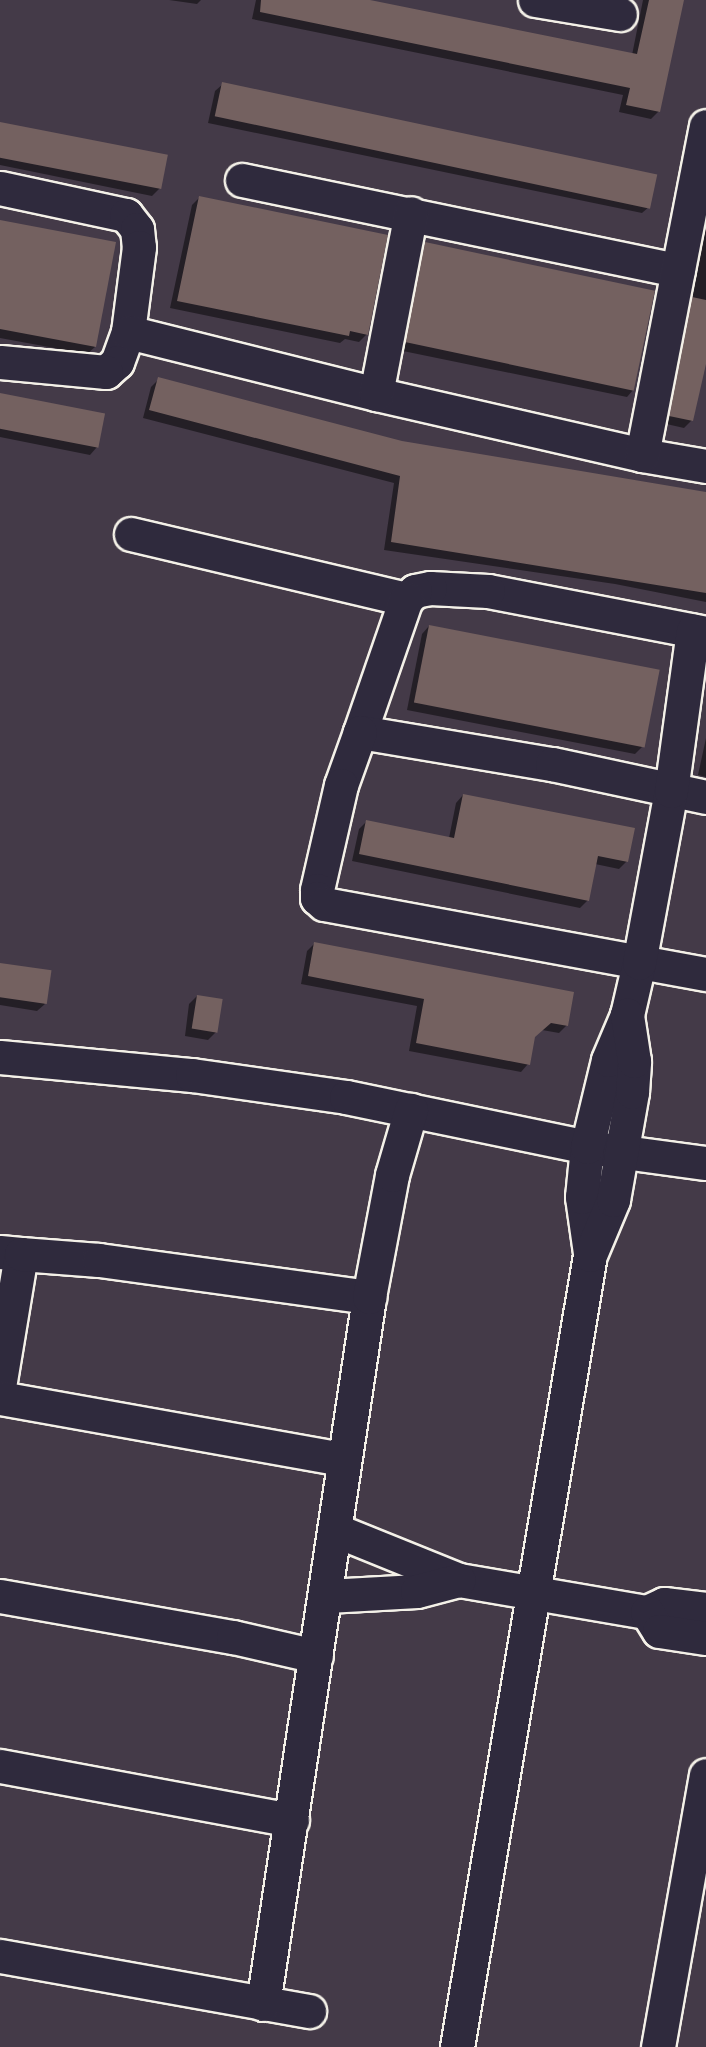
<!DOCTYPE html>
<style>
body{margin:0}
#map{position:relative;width:706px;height:2047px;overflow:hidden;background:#443a48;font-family:"Shantell Sans",sans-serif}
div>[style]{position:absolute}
.shadow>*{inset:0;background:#0007}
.building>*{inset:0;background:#746160;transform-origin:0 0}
.roads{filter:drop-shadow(2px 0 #f4f1e8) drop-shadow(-2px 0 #f4f1e8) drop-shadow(0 2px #f4f1e8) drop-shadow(0 -2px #f4f1e8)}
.minor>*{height:33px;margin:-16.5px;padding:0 16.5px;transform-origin:16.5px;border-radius:16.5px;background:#2f2a3d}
span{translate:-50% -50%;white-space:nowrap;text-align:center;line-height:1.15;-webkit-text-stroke:4.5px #2f2a3d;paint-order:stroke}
</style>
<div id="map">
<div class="shadow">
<i style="clip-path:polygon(169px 0,201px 0,197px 4px)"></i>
<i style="clip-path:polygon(256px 0,364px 0,632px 55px,643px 0,683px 0,659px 111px,651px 119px,619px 112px,623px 95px,252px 19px)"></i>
<i style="clip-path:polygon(223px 84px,650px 206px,642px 213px,208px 123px,215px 91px)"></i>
<i style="clip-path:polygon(0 123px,160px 188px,152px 196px,0 165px)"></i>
<i style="clip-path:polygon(200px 197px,367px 334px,359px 342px,345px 339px,340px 343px,170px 308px,192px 205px)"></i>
<i style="clip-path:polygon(706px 220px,706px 358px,692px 420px,684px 428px,662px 423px,700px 226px)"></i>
<i style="clip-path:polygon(0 222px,95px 347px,87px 354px,0 338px)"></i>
<i style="clip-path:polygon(425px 243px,634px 389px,627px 397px,398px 350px,417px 251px)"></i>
<i style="clip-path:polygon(159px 379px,401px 442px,706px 495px,706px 602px,615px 584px,384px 550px,394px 483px,143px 418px,151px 387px)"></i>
<i style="clip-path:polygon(0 394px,97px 447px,90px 455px,0 437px)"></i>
<i style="clip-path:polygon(429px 626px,643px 746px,635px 754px,407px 710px,422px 634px)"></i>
<i style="clip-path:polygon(706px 738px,706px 777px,698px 775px)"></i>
<i style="clip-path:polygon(463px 795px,627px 861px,619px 869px,595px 864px,588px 900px,580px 908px,352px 861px,359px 829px,366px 822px,449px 838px,456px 803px)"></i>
<i style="clip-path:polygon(314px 944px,567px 1025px,559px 1033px,542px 1030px,533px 1037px,528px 1064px,521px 1072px,409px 1051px,417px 1006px,301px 984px,307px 951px)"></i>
<i style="clip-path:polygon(0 964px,45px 1004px,37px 1011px,0 1005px)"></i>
<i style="clip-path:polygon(197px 996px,216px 1032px,208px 1040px,185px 1036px,189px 1004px)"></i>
</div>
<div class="building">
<i style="clip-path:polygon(261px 0,370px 0,637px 54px,649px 0,684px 0,660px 112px,626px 105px,630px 88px,260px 12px)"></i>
<i style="left:222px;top:82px;width:445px;height:35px;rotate:12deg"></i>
<i style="left:0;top:122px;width:171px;height:35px;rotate:11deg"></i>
<i style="clip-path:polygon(199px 196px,388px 235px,368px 335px,350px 331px,349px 336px,177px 301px)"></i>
<i style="clip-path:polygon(0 220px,116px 242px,96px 347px,0 329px)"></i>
<i style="left:425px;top:242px;width:235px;height:102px;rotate:12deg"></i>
<i style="clip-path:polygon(692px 297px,706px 300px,706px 364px,693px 421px,669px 416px)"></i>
<i style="clip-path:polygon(158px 377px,402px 441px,706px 492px,706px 593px,391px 542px,400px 476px,149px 410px)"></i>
<i style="left:0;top:393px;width:107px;height:35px;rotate:11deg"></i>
<i style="left:429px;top:625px;width:235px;height:79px;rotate:11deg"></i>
<i style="clip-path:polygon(463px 794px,635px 828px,628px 862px,598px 856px,589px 901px,359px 854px,366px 820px,454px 838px)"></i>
<i style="clip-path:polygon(314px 942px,574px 992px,568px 1026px,551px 1023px,535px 1037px,530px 1065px,416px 1043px,424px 999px,308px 976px)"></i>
<i style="left:0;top:963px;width:52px;height:34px;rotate:8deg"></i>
<i style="left:197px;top:995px;width:26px;height:34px;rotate:9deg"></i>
</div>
<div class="roads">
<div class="minor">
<i style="left:535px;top:0;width:86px;rotate:9.4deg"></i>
<i style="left:242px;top:180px;width:445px;rotate:11.7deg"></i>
<i style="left:0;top:188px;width:129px;rotate:12.1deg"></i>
<i style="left:126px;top:215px;width:18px;rotate:52deg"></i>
<i style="left:137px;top:229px;width:18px;rotate:84deg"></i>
<i style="left:139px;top:247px;width:86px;rotate:97.4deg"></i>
<i style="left:128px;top:332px;width:32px;rotate:110deg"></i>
<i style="left:117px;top:362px;width:15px;rotate:138deg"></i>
<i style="left:106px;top:372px;width:106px;rotate:-174.6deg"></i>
<i style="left:128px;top:332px;width:256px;rotate:14deg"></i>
<i style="left:376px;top:394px;width:273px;rotate:12.9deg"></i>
<i style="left:642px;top:455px;width:65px;rotate:9.8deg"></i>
<i style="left:376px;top:394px;width:184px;rotate:-79.1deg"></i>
<i style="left:642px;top:455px;width:335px;rotate:-79deg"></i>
<i style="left:131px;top:534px;width:283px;rotate:13.3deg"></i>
<i style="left:706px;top:633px;width:222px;rotate:-169.1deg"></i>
<i style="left:488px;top:591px;width:58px;rotate:-177deg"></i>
<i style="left:430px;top:588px;width:15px;rotate:169deg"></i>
<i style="left:415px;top:591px;width:12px;rotate:138deg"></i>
<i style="left:406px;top:599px;width:141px;rotate:109.1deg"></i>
<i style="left:360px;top:732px;width:195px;rotate:9.5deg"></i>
<i style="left:552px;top:764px;width:157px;rotate:12.1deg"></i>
<i style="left:360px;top:732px;width:56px;rotate:109.7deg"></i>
<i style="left:341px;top:785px;width:108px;rotate:102.9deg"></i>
<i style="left:317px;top:890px;width:8px;rotate:90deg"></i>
<i style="left:317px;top:898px;width:9px;rotate:41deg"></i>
<i style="left:324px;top:904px;width:388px;rotate:10.4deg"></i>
<i style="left:0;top:1057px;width:193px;rotate:5.4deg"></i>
<i style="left:192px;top:1075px;width:156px;rotate:8.1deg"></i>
<i style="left:346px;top:1097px;width:246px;rotate:11.7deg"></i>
<i style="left:587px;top:1147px;width:120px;rotate:7.7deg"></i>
<i style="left:0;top:1252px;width:21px;rotate:5deg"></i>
<i style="left:21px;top:1254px;width:129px;rotate:99.4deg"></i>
<i style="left:590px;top:1253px;width:57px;rotate:-98.1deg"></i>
<i style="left:582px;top:1197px;width:50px;rotate:-84.3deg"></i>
<i style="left:587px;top:1147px;width:89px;rotate:-76.4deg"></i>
<i style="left:608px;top:1060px;width:49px;rotate:-67.1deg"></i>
<i style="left:627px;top:1015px;width:53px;rotate:-77deg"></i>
<i style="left:639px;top:963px;width:175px;rotate:-79.5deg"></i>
<i style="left:671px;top:791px;width:162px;rotate:-82.2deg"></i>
<i style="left:21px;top:1254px;width:78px;rotate:4.4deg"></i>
<i style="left:99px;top:1260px;width:273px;rotate:7.8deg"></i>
<i style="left:0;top:1398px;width:348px;rotate:10.1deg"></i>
<i style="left:335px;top:1530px;width:134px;rotate:22deg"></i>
<i style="left:459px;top:1580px;width:191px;rotate:9.7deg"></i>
<i style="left:647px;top:1612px;width:19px;rotate:-25deg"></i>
<i style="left:664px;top:1604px;width:42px;rotate:6.8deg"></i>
<i style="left:0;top:1596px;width:237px;rotate:10deg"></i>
<i style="left:233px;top:1637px;width:85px;rotate:12.9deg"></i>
<i style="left:327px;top:1596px;width:90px;rotate:-3.2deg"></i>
<i style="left:417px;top:1591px;width:43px;rotate:-14.7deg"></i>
<i style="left:647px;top:1612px;width:22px;rotate:58deg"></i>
<i style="left:659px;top:1631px;width:48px;rotate:8.5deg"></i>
<i style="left:0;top:1766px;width:297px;rotate:10.5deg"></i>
<i style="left:0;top:1956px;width:314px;rotate:10.1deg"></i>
<i style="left:263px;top:2004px;width:715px;rotate:-81.47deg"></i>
<i style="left:369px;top:1297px;width:124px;rotate:-79.3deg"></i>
<i style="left:392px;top:1175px;width:68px;rotate:-73.7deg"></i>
<i style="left:457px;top:2047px;width:803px;rotate:-80.47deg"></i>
<i style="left:590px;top:1255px;width:60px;rotate:-67.3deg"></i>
<i style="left:613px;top:1200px;width:110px;rotate:-80deg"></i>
<i style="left:632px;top:1092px;width:31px;rotate:-86deg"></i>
<i style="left:634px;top:1061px;width:47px;rotate:-98.7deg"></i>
<i style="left:658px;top:2047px;width:276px;rotate:-80deg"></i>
</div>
</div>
</div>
